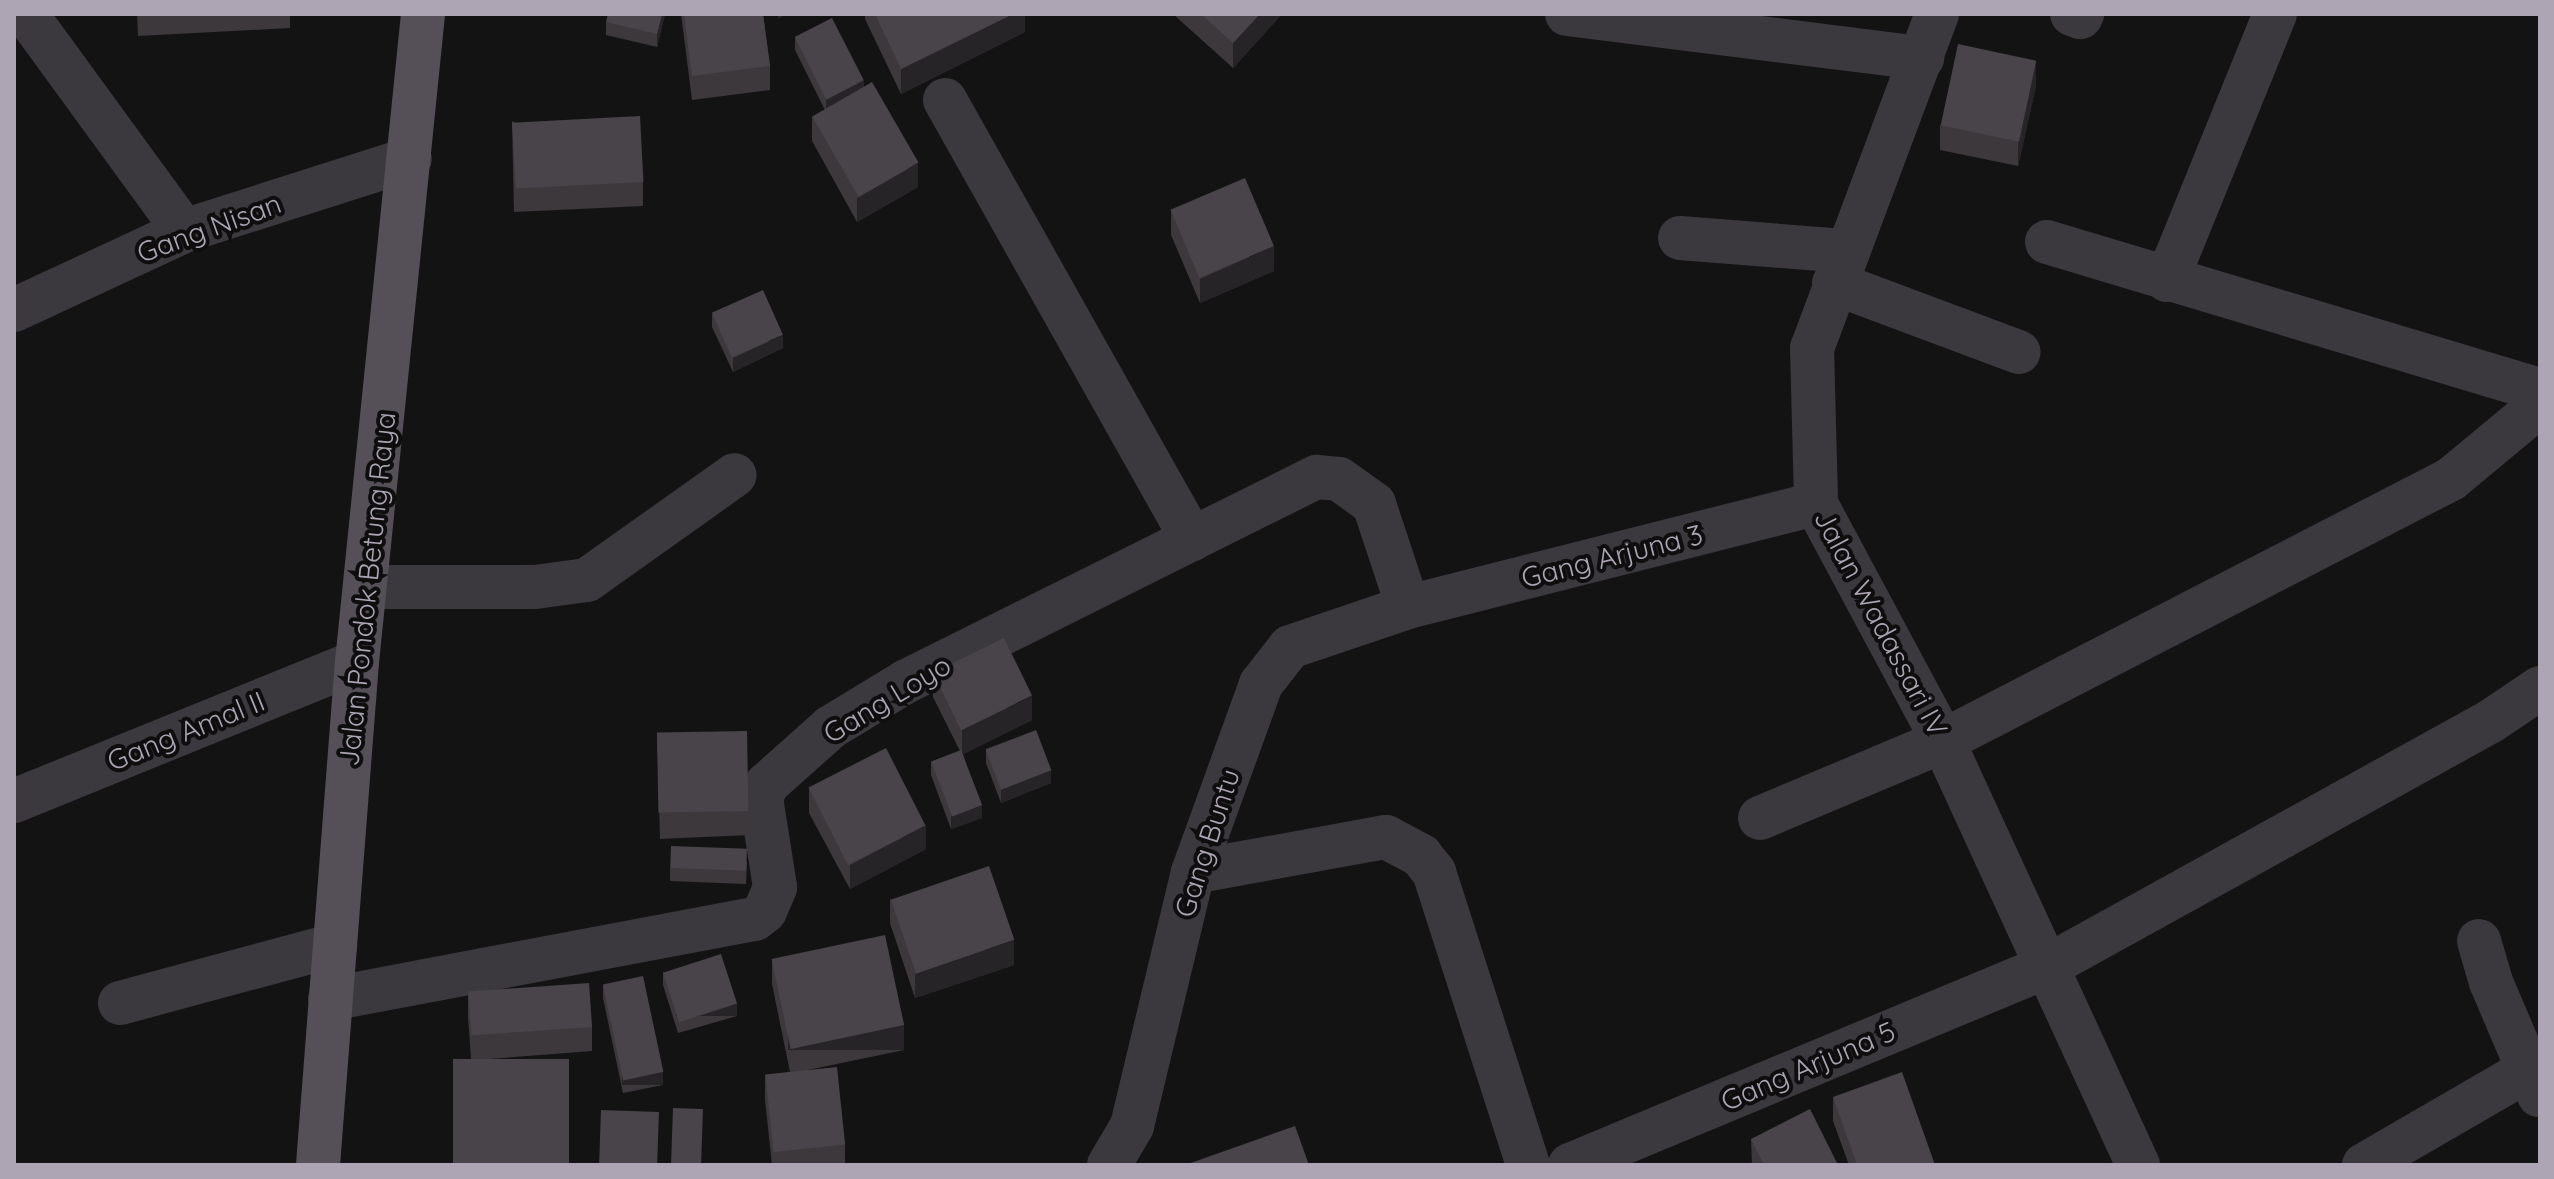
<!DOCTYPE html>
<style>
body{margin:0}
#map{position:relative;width:2554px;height:1179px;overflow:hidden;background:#141314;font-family:Quicksand,sans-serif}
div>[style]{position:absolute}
.minor>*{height:44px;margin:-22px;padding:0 22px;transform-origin:22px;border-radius:22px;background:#3c393e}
.major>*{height:44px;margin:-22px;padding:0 22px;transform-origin:22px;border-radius:22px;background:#555057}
.wall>*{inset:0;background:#3c383c}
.shaded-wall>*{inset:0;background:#272427;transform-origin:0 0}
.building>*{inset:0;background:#484449;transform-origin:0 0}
span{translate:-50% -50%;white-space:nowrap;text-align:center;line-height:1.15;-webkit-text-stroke:8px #0f0e0f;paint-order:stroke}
.street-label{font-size:28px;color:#ada5b3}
.frame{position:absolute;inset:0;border:16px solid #ada5b3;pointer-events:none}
</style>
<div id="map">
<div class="minor">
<i style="left:26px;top:14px;width:268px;rotate:53.9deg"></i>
<i style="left:1567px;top:14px;width:358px;rotate:7.1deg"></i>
<i style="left:1937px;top:14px;width:357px;rotate:110.5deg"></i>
<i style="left:1812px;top:348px;width:156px;rotate:88.5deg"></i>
<i style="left:1816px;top:504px;width:269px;rotate:61.8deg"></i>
<i style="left:1943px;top:741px;width:467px;rotate:65.3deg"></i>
<i style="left:2072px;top:14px;width:9px;rotate:21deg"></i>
<i style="left:2080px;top:17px;width:4px;rotate:-56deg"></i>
<i style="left:945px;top:100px;width:504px;rotate:60.64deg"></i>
<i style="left:1680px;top:238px;width:167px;rotate:4.5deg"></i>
<i style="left:2047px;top:242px;width:515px;rotate:16.71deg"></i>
<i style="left:2167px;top:280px;width:287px;rotate:-67.9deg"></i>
<i style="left:1834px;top:283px;width:197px;rotate:20.5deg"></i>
<i style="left:14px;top:310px;width:187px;rotate:-24.9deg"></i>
<i style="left:184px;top:231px;width:237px;rotate:-17.7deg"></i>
<i style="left:365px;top:587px;width:170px"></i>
<i style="left:535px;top:587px;width:52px;rotate:-7.7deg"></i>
<i style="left:587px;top:580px;width:181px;rotate:-35.4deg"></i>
<i style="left:14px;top:801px;width:370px;rotate:-22.1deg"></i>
<i style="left:1760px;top:818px;width:199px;rotate:-22.8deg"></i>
<i style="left:1943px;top:741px;width:572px;rotate:-27.28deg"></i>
<i style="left:2451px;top:479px;width:116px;rotate:-39.7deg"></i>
<i style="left:1193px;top:872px;width:196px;rotate:-10.3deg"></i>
<i style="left:1386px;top:837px;width:40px;rotate:28deg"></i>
<i style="left:1421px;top:856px;width:21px;rotate:51deg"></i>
<i style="left:1434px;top:872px;width:308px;rotate:72.2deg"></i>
<i style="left:2479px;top:941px;width:43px;rotate:73.7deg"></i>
<i style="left:2491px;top:982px;width:123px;rotate:67deg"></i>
<i style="left:330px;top:999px;width:432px;rotate:-10.7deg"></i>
<i style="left:755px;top:919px;width:13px;rotate:-39deg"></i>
<i style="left:765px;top:911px;width:26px;rotate:-67deg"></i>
<i style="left:775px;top:887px;width:90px;rotate:-98.9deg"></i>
<i style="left:761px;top:798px;width:15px;rotate:-67deg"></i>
<i style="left:767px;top:784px;width:86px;rotate:-41.7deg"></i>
<i style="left:831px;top:727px;width:87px;rotate:-31.3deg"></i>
<i style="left:905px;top:682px;width:460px;rotate:-26.5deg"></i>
<i style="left:1317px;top:477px;width:22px;rotate:5deg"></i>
<i style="left:1339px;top:479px;width:43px;rotate:35.5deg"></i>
<i style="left:1374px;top:504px;width:108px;rotate:71.7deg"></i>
<i style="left:120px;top:1003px;width:223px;rotate:-15.1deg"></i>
<i style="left:1109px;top:1165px;width:45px;rotate:-59.5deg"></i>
<i style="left:1132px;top:1126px;width:261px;rotate:-76.5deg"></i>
<i style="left:1193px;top:872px;width:200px;rotate:-70.1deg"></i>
<i style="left:1261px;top:684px;width:47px;rotate:-51.9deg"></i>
<i style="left:1290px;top:647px;width:125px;rotate:-18.7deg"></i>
<i style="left:1408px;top:607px;width:421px;rotate:-14.2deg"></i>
<i style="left:1570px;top:1165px;width:516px;rotate:-22.59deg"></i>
<i style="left:2046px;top:967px;width:508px;rotate:-28.93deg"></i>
<i style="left:2491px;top:721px;width:59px;rotate:-34deg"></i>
<i style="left:2364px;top:1165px;width:187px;rotate:-30.1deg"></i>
</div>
<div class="major">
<i style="left:318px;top:1165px;width:505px;rotate:-85.57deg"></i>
<i style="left:357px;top:662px;width:651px;rotate:-84.18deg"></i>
</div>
<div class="wall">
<i style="clip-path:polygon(137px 14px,290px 14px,290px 28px,138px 36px)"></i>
<i style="clip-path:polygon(665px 14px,657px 47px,606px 35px,606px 22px)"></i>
<i style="clip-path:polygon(681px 14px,763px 14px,770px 66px,770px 90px,692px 100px)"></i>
<i style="clip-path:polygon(865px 14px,1025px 14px,1025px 32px,901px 94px,865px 19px)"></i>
<i style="clip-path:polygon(1173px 14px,1282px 14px,1233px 68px)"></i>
<i style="clip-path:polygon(795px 37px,864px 87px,918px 187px,857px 222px,812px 141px,812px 117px,825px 110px,795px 50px)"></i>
<i style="clip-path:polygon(2036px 86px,2018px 166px,1940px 150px,1940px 125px)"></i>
<i style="clip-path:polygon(512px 121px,643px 182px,643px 206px,514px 212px)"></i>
<i style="clip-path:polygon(1171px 211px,1274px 271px,1200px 303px,1171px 235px)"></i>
<i style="clip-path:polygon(712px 314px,783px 348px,733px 372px,712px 327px)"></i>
<i style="clip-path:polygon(933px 673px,1032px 720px,963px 754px,982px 818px,951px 829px,931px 775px,931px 762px,960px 751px,933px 697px)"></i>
<i style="clip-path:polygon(657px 733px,749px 811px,749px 835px,660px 839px)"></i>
<i style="clip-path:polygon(986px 750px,1051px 783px,1001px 803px,986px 763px)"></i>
<i style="clip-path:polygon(809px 789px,926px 849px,850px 889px,809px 813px)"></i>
<i style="clip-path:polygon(747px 862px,746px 884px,670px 881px,670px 868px)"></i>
<i style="clip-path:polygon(890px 899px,1014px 965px,915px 998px,890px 923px)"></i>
<i style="clip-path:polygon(772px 960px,904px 1050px,808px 1070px,845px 1145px,845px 1165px,772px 1165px,765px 1100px,765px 1075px,790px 1072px,772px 984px)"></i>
<i style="clip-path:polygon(663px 972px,737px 1016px,678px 1033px,663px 985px)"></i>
<i style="clip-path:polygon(603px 985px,663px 1085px,623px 1093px,603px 998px)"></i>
<i style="clip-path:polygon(468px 994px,592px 1027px,592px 1051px,490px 1059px,471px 1059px,468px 1018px)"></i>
<i style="clip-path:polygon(1833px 1097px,1935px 1165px,1849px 1165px,1833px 1121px)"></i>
<i style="clip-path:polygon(1751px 1139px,1838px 1165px,1752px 1165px)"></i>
</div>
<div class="shaded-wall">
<i style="clip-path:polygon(662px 14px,665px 14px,657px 47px,657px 34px)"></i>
<i style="clip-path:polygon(778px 14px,787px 14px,778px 19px)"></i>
<i style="clip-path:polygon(1013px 14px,1025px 14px,1025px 32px,901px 94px,901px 69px)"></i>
<i style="clip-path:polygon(1260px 14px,1282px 14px,1233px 68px,1233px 43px)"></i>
<i style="clip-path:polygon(2036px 61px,2036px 86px,2018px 166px,2018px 142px)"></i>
<i style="clip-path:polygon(864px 80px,864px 93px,826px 113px,826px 100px)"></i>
<i style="clip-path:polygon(918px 163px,918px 187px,857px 222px,857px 198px)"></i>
<i style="clip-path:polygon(1274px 246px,1274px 271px,1200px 303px,1200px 279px)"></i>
<i style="clip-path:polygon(783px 335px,783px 348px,733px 372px,733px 358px)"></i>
<i style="clip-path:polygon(1032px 696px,1032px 720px,962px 755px,962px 730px)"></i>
<i style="clip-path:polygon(1051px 770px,1051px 783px,1001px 803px,1001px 790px)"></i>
<i style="clip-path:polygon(982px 805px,982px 818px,951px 829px,951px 816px)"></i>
<i style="clip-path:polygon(926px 825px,926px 849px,850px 889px,850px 865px)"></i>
<i style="clip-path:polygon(1014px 940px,1014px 965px,915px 998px,915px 974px)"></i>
<i style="left:737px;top:1003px;width:13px;height:61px;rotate:90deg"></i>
<i style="left:904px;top:1025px;width:25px;height:116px;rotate:90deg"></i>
<i style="left:663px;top:1072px;width:13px;height:41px;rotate:90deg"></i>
</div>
<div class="building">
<i style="clip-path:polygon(608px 14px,662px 14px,657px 34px,606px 22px)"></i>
<i style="clip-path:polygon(684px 14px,763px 14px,770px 66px,692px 76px)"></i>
<i style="clip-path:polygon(875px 14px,1013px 14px,901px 69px)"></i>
<i style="clip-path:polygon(1201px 14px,1260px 14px,1233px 43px)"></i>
<i style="left:832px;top:18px;width:70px;height:42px;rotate:63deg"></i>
<i style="left:1958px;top:44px;width:80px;height:83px;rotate:12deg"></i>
<i style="left:872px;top:82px;width:93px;height:69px;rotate:60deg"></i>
<i style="left:640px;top:116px;width:66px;height:128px;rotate:87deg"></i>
<i style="left:1245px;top:178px;width:74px;height:81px;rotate:67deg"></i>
<i style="left:763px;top:290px;width:49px;height:56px;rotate:66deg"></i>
<i style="left:1004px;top:638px;width:64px;height:79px;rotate:64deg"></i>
<i style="left:1036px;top:730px;width:43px;height:54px;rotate:69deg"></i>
<i style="left:747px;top:731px;width:80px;height:90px;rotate:89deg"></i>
<i style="left:886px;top:748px;width:87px;height:87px;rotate:63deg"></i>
<i style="left:961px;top:750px;width:59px;height:32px;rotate:69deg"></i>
<i style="left:671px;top:846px;width:76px;height:22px;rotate:2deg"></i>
<i style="left:989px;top:866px;width:78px;height:104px;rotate:71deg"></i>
<i style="left:885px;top:935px;width:92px;height:116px;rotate:78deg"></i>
<i style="left:721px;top:954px;width:52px;height:61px;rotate:72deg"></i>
<i style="left:643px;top:976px;width:98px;height:41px;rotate:78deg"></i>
<i style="left:589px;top:983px;width:44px;height:121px;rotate:86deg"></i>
<i style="left:453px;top:1059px;width:116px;height:106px"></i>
<i style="left:837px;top:1067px;width:78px;height:72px;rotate:84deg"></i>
<i style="clip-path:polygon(1902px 1072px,1935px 1165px,1857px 1165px,1833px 1097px)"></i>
<i style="left:673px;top:1108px;width:30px;height:57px;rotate:2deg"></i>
<i style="clip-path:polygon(1810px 1109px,1838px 1165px,1764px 1165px,1751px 1139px)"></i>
<i style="left:601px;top:1110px;width:58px;height:55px;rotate:2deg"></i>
<i style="clip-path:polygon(1295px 1126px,1309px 1165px,1185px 1165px)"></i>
</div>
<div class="street-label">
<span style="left:209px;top:228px;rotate:-20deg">Gang Nisan</span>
<span style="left:1612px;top:556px;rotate:-14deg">Gang Arjuna 3</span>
<span style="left:367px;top:589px;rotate:-84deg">Jalan Pondok Betung Raya</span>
<span style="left:1881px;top:623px;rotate:62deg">Jalan Wadassari IV</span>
<span style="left:887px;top:699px;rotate:-31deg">Gang Loyo</span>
<span style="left:186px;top:731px;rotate:-22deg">Gang Amal II</span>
<span style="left:1207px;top:843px;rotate:-72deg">Gang Buntu</span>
<span style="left:1808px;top:1066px;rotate:-23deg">Gang Arjuna 5</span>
</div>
<div class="frame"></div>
</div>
